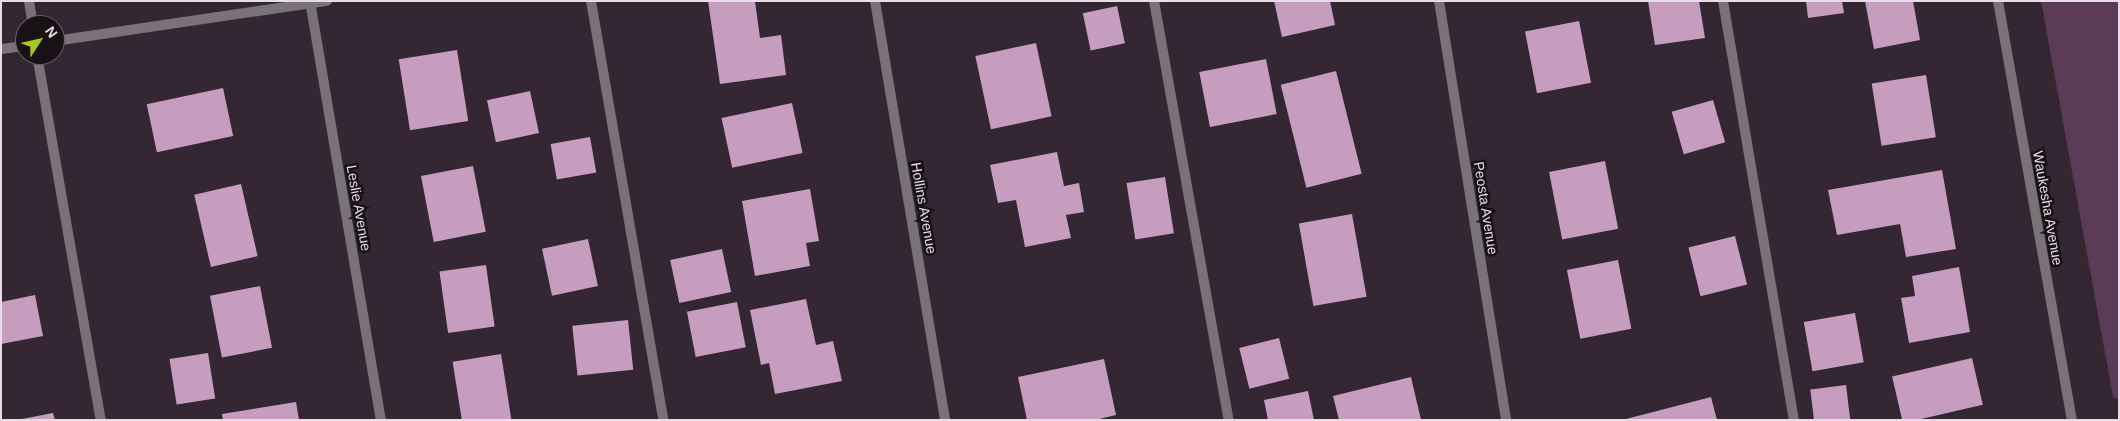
<!DOCTYPE html>
<style>
body{margin:0}
#map{position:relative;width:2120px;height:421px;overflow:hidden;background:#342632;font-family:Arial,sans-serif}
div>[style]{position:absolute}
.green>*{inset:0;background:#5c3b57}
.building>*{inset:0;background:#c69dbe;transform-origin:0 0}
.lane>*{height:10px;margin:-5px;padding:0 5px;transform-origin:5px;border-radius:5px;background:#797277}
.street>*{height:10px;margin:-5px;padding:0 5px;transform-origin:5px;border-radius:5px;background:#797277}
span{translate:-50% -50%;white-space:nowrap;text-align:center;line-height:1.15;-webkit-text-stroke:5px #181217;paint-order:stroke}
.street-label{font-size:14px;color:#e7dde5}
.frame{position:absolute;inset:0;border:2px solid #e7dde5;pointer-events:none}
.north{position:absolute;left:15px;top:15px;width:50px;height:50px;box-sizing:border-box;background:#181217;border:1px solid #6b6369;border-radius:50%;rotate:55deg;font-size:14px;font-weight:700;line-height:20px;text-align:center;color:#e7dde5}
.north::after{content:'';display:block;margin:auto;width:18px;height:22px;background:#a4c825;clip-path:polygon(50% 0,100% 100%,50% 72%,0 100%)}
</style>
<div id="map">
<div class="green">
<i style="clip-path:polygon(2041px 1px,2119px 1px,2119px 400px,2113px 397px)"></i>
</div>
<div class="building">
<i style="clip-path:polygon(708px 1px,755px 1px,760px 38px,781px 35px,786px 75px,720px 84px)"></i>
<i style="clip-path:polygon(1274px 1px,1330px 1px,1335px 25px,1282px 37px)"></i>
<i style="clip-path:polygon(1648px 1px,1699px 1px,1705px 38px,1655px 45px)"></i>
<i style="clip-path:polygon(1806px 1px,1842px 1px,1844px 13px,1808px 18px)"></i>
<i style="clip-path:polygon(1865px 1px,1913px 1px,1920px 40px,1874px 49px)"></i>
<i style="left:1117px;top:6px;width:38px;height:35px;rotate:78deg"></i>
<i style="left:1579px;top:21px;width:63px;height:55px;rotate:79deg"></i>
<i style="left:1036px;top:43px;width:75px;height:62px;rotate:78deg"></i>
<i style="left:457px;top:50px;width:72px;height:59px;rotate:81deg"></i>
<i style="left:1266px;top:59px;width:56px;height:68px;rotate:79deg"></i>
<i style="left:1336px;top:71px;width:106px;height:57px;rotate:76deg"></i>
<i style="left:1926px;top:75px;width:63px;height:55px;rotate:81deg"></i>
<i style="left:223px;top:88px;width:49px;height:78px;rotate:78deg"></i>
<i style="left:530px;top:91px;width:43px;height:44px;rotate:78deg"></i>
<i style="left:1713px;top:100px;width:44px;height:43px;rotate:74deg"></i>
<i style="left:792px;top:103px;width:51px;height:72px;rotate:78deg"></i>
<i style="left:590px;top:137px;width:36px;height:40px;rotate:80deg"></i>
<i style="clip-path:polygon(1057px 152px,1064px 186px,1079px 183px,1084px 212px,1066px 215px,1071px 238px,1025px 247px,1016px 200px,998px 203px,990px 165px)"></i>
<i style="left:1605px;top:161px;width:69px;height:57px;rotate:79deg"></i>
<i style="left:473px;top:166px;width:67px;height:53px;rotate:79deg"></i>
<i style="clip-path:polygon(1942px 170px,1956px 249px,1906px 257px,1900px 224px,1837px 235px,1828px 190px)"></i>
<i style="left:1165px;top:177px;width:57px;height:39px;rotate:81deg"></i>
<i style="left:241px;top:184px;width:74px;height:48px;rotate:77deg"></i>
<i style="clip-path:polygon(810px 189px,819px 241px,806px 243px,810px 266px,755px 276px,742px 201px)"></i>
<i style="left:1352px;top:214px;width:84px;height:54px;rotate:80deg"></i>
<i style="left:1735px;top:236px;width:50px;height:48px;rotate:76deg"></i>
<i style="left:588px;top:239px;width:48px;height:47px;rotate:78deg"></i>
<i style="left:722px;top:249px;width:44px;height:53px;rotate:78deg"></i>
<i style="left:1618px;top:260px;width:70px;height:52px;rotate:79deg"></i>
<i style="left:486px;top:265px;width:62px;height:47px;rotate:82deg"></i>
<i style="clip-path:polygon(1959px 267px,1970px 332px,1909px 343px,1901px 298px,1915px 296px,1912px 276px)"></i>
<i style="left:260px;top:286px;width:63px;height:51px;rotate:79deg"></i>
<i style="clip-path:polygon(35px 295px,43px 336px,1px 344px,1px 302px)"></i>
<i style="clip-path:polygon(806px 299px,816px 345px,833px 341px,842px 381px,775px 394px,769px 363px,761px 365px,750px 310px)"></i>
<i style="left:737px;top:302px;width:46px;height:51px;rotate:79deg"></i>
<i style="left:1855px;top:313px;width:50px;height:52px;rotate:80deg"></i>
<i style="left:628px;top:320px;width:50px;height:56px;rotate:84deg"></i>
<i style="left:1279px;top:338px;width:42px;height:41px;rotate:76deg"></i>
<i style="left:208px;top:353px;width:46px;height:39px;rotate:81deg"></i>
<i style="left:501px;top:354px;width:67px;height:49px;rotate:81deg"></i>
<i style="left:1972px;top:358px;width:48px;height:82px;rotate:77deg"></i>
<i style="clip-path:polygon(1104px 359px,1116px 415px,1095px 420px,1027px 420px,1018px 377px)"></i>
<i style="clip-path:polygon(1411px 377px,1421px 420px,1339px 420px,1333px 396px)"></i>
<i style="left:1846px;top:385px;width:35px;height:36px;rotate:83deg"></i>
<i style="clip-path:polygon(1308px 391px,1314px 420px,1268px 420px,1264px 400px)"></i>
<i style="clip-path:polygon(1711px 397px,1717px 420px,1627px 420px,1626px 419px)"></i>
<i style="clip-path:polygon(296px 402px,299px 420px,223px 420px,222px 414px)"></i>
<i style="clip-path:polygon(53px 413px,55px 420px,22px 420px,22px 419px)"></i>
</div>
<div class="lane">
<i style="left:29px;top:1px;width:24px;rotate:81deg"></i>
<i style="left:591px;top:1px;width:425px;rotate:80.2deg"></i>
<i style="left:1154px;top:1px;width:426px;rotate:79.9deg"></i>
<i style="left:1723px;top:1px;width:425px;rotate:80.4deg"></i>
<i style="left:37px;top:55px;width:371px;rotate:80.1deg"></i>
</div>
<div class="street">
<i style="left:310px;top:1px;width:425px;rotate:80.4deg"></i>
<i style="left:875px;top:1px;width:425px;rotate:80.5deg"></i>
<i style="left:1439px;top:1px;width:424px;rotate:80.9deg"></i>
<i style="left:1998px;top:1px;width:425px;rotate:80deg"></i>
<i style="left:55px;top:41px;width:275px;rotate:-8.4deg"></i>
<i style="left:1px;top:49px;width:24px;rotate:-7deg"></i>
</div>
<div class="street-label">
<span style="left:359px;top:208px;rotate:80deg">Leslie Avenue</span>
<span style="left:924px;top:208px;rotate:80deg">Hollins Avenue</span>
<span style="left:1486px;top:208px;rotate:81deg">Peosta Avenue</span>
<span style="left:2048px;top:208px;rotate:80deg">Waukesha Avenue</span>
</div>
<div class="frame"></div>
<div class="north">N</div>
</div>
